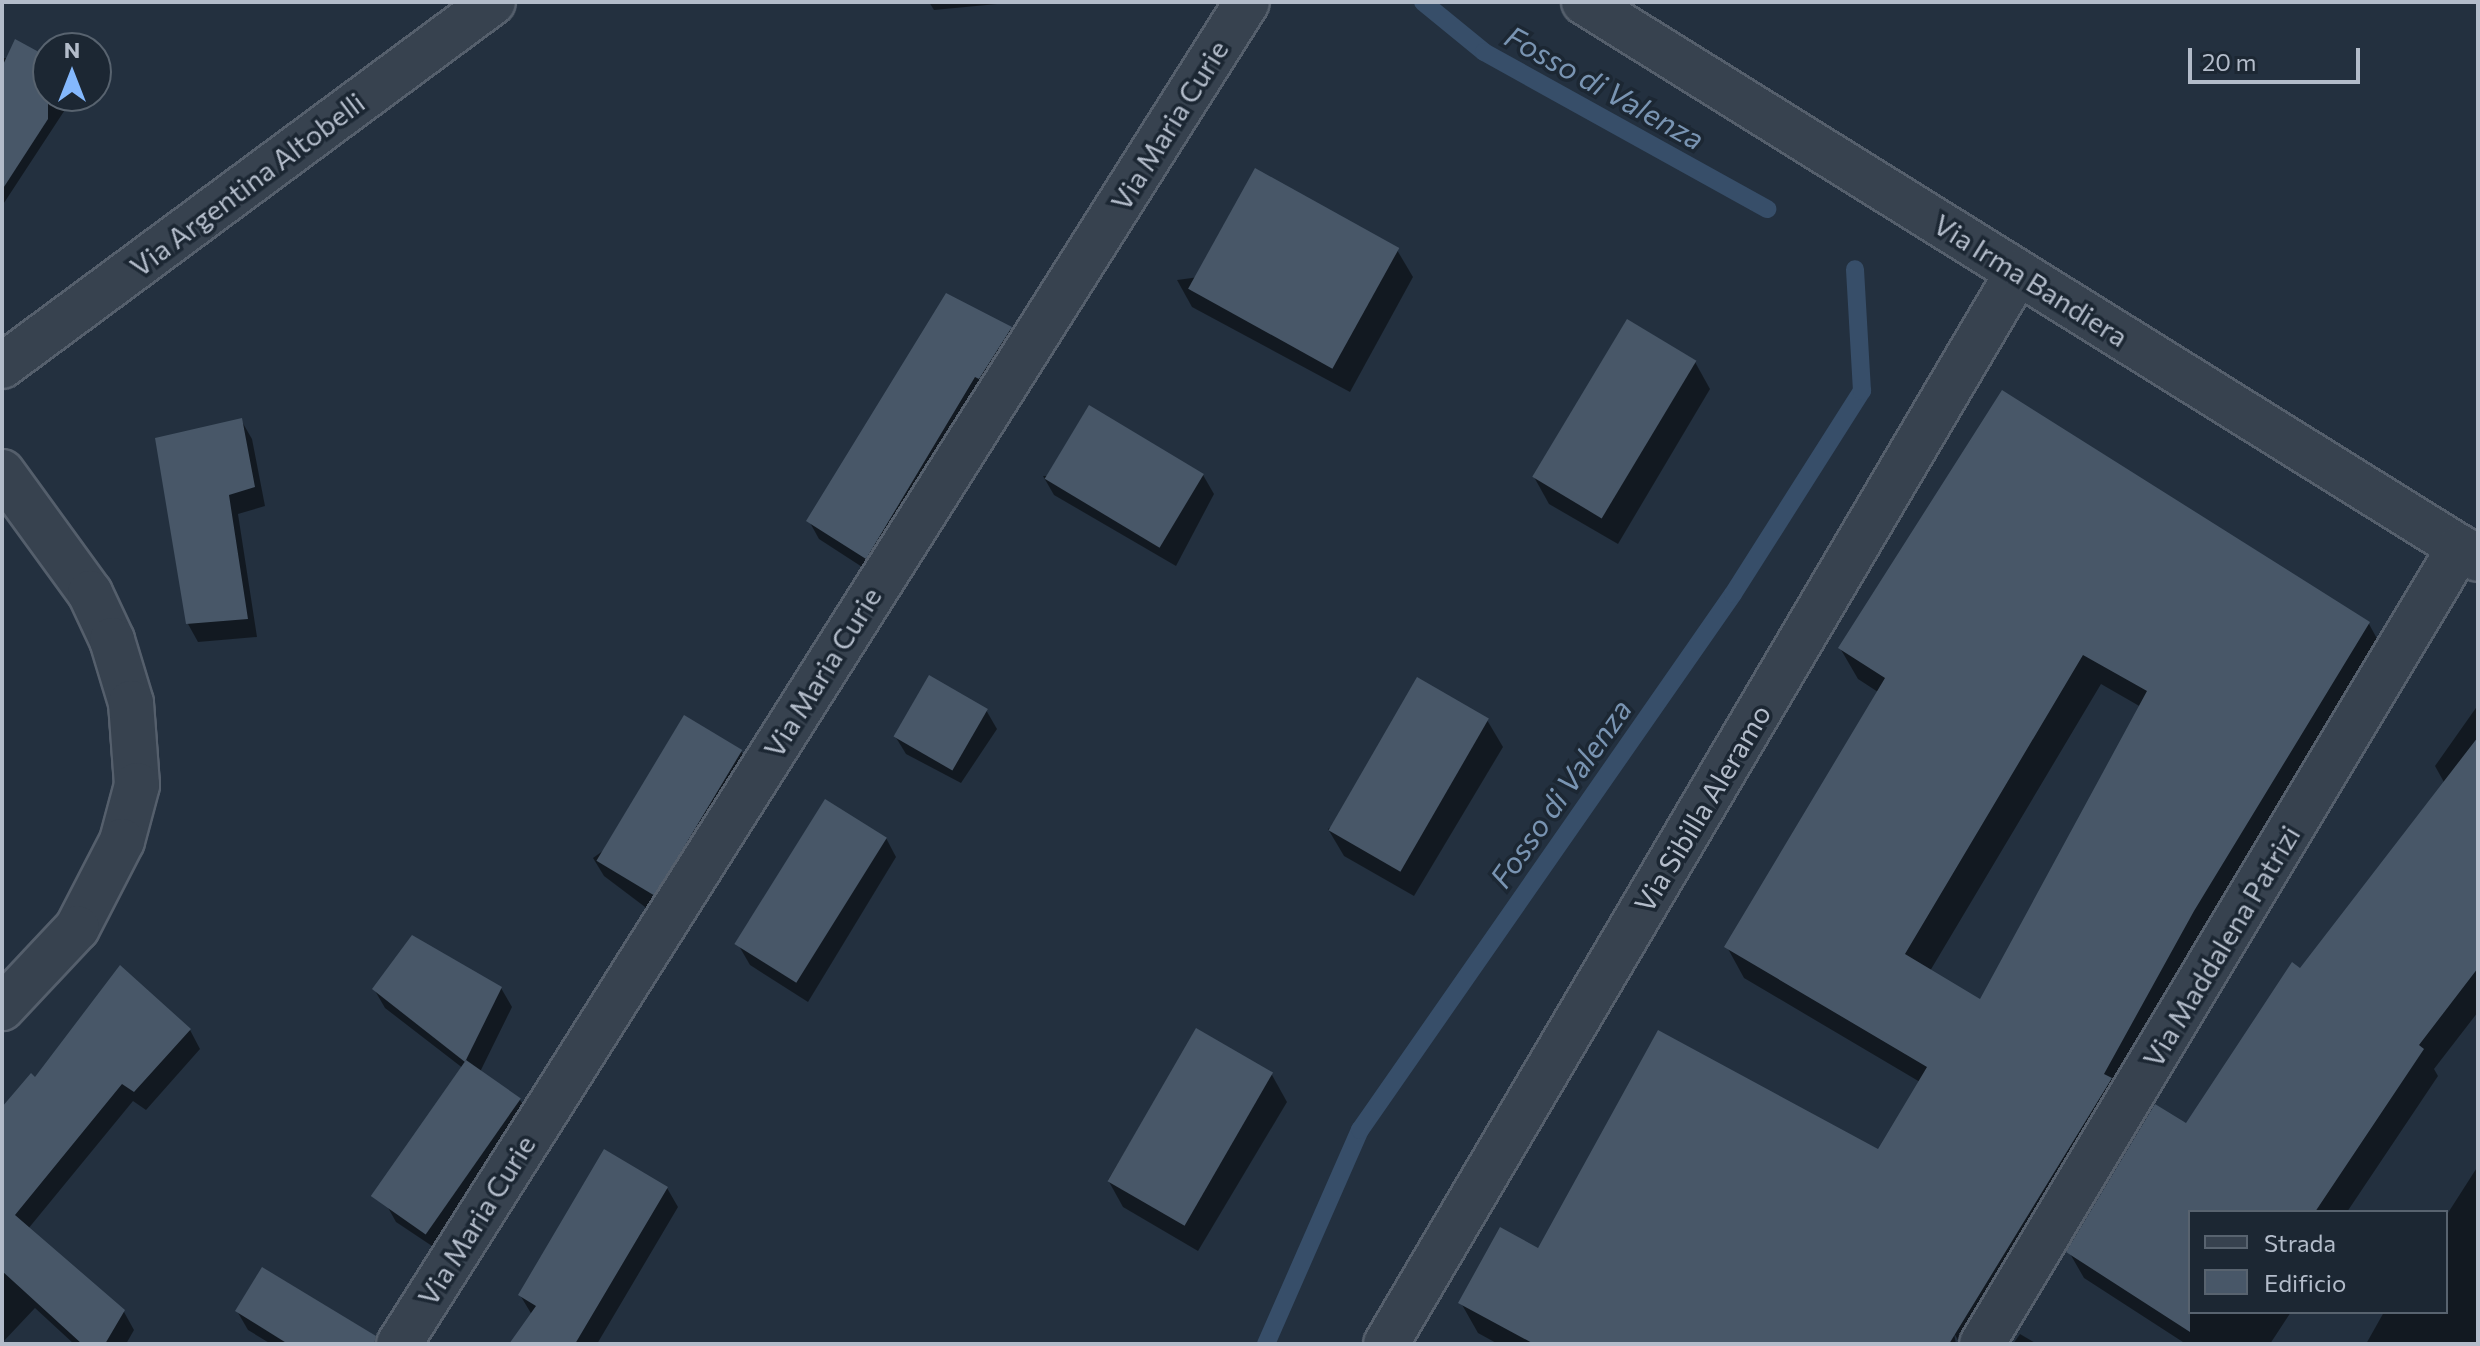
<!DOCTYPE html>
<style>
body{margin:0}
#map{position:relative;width:2480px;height:1346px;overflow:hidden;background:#23303f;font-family:Commissioner,sans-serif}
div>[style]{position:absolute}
.shadow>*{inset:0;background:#0007}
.stream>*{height:18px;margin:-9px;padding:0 9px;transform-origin:9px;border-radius:9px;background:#374e69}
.building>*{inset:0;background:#485768;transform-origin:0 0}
.roads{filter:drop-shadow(2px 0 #555f6c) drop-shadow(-2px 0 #555f6c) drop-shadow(0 2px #555f6c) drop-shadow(0 -2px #555f6c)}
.minor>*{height:44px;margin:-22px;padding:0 22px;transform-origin:22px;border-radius:22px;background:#37424f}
span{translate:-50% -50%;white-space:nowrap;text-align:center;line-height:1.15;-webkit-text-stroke:7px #1c2733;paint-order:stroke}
.street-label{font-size:28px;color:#b3bcca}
.water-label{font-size:30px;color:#7994b2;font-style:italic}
.frame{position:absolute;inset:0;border:4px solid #b3bcca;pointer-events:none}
.legend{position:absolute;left:2188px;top:1210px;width:260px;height:104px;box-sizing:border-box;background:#1c2733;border:2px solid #58636f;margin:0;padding:10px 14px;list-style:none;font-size:24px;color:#b3bcca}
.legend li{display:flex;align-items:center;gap:16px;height:40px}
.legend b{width:40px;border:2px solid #58636f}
.north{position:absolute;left:32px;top:32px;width:80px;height:80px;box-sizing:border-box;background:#1c2733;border:2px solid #58636f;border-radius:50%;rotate:0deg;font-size:22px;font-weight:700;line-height:32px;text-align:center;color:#b3bcca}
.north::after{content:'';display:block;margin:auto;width:28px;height:36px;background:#84b8fd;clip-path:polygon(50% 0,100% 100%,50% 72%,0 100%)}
.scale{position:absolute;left:2188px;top:48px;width:172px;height:36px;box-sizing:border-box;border:4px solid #b3bcca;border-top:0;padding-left:10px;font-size:24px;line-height:28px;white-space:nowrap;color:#b3bcca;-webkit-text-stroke:6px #1c2733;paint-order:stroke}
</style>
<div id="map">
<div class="shadow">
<i style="clip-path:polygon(929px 2px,1018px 2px,934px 10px)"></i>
<i style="clip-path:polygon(2px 58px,48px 59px,48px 96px,74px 96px,2px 206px)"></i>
<i style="clip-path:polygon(1397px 250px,1413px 277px,1350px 392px,1192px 307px,1177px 280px)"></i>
<i style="clip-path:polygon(1010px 329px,1021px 347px,876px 576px,819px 539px,809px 521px)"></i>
<i style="clip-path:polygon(1695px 362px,1710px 389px,1618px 544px,1549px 504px,1534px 477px)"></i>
<i style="clip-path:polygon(241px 420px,252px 439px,265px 506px,238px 514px,257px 637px,198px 642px,188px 624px)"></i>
<i style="clip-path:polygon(1203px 475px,1214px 494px,1176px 566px,1054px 495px,1043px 476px)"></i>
<i style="clip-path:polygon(evenodd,2369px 624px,2386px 655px,1960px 1344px,1954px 1333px,1956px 1344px,1498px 1344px,1478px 1333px,1461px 1303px,1539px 1250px,1878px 1152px,1920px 1082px,1744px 978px,1727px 947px,1878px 692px,1858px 679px,1840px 648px,2369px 624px,2101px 684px,2141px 707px,1981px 1002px,1930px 971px,2101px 684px)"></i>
<i style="clip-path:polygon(2478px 705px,2478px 1012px,2434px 1069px,2438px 1076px,2347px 1212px,2190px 1212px,2190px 1312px,2291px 1312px,2270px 1344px,2186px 1344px,2084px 1278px,2069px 1252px,2186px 1125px,2445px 784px,2435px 766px)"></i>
<i style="clip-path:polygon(986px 710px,997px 729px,961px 783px,906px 754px,895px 736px)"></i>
<i style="clip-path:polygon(1487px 720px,1503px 747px,1414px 896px,1344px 856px,1328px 829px)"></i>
<i style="clip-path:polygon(741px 751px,751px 770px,657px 916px,604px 876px,593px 858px)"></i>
<i style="clip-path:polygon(886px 838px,896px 857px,808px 1002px,750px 965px,739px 946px)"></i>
<i style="clip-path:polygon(501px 988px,512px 1007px,480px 1072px,520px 1100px,531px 1118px,447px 1256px,396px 1222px,386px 1204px,464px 1069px,385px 1008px,374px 989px)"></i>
<i style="clip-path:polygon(190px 1030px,200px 1049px,146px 1110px,133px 1101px,28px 1229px,124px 1312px,134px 1330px,126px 1344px,74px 1344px,35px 1308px,2px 1343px,2px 1110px,35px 1079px)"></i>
<i style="clip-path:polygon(1197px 1031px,1272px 1075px,1287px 1102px,1198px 1251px,1123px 1207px,1108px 1180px)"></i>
<i style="clip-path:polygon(2478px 1166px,2478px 1344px,2366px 1344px,2384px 1312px,2446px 1312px,2446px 1216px)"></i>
<i style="clip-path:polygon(667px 1188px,678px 1207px,597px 1344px,511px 1344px,532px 1315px,520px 1295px)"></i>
<i style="clip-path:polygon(237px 1311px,352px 1344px,271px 1344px,248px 1330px)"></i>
<i style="clip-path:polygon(2020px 1334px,2037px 1344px,2013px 1344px)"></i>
</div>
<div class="stream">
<i style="left:1423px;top:2px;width:79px;rotate:39.3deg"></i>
<i style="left:1484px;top:52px;width:324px;rotate:29deg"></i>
<i style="left:1266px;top:1344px;width:234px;rotate:-66.3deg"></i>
<i style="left:1360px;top:1130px;width:653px;rotate:-55.17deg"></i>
<i style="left:1733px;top:594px;width:241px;rotate:-57.6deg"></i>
<i style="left:1862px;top:391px;width:122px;rotate:-93.3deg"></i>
</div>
<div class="building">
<i style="clip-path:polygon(15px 39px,48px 57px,48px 119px,2px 190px,2px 67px)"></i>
<i style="left:1255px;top:168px;width:165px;height:138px;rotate:29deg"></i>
<i style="clip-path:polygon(946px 293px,1012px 327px,979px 379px,975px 377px,866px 559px,806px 521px)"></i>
<i style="left:1627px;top:319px;width:81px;height:184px;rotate:31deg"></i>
<i style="clip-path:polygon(evenodd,2002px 390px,2370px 622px,2194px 911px,2104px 1074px,2112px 1078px,1949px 1344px,1534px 1344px,1458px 1303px,1500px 1227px,1538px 1248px,1658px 1030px,1878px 1149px,1927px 1067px,1724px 947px,1885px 678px,1838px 648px,2002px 390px,2083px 655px,2147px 691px,1980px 999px,1905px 954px,2083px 655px)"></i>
<i style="left:1089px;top:405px;width:134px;height:86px;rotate:31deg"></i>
<i style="clip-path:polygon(242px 418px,255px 487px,229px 495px,248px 619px,186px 624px,155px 438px)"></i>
<i style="left:929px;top:675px;width:68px;height:71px;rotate:30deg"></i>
<i style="left:1417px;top:677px;width:83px;height:177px;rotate:30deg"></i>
<i style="left:684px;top:715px;width:68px;height:170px;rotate:31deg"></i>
<i style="clip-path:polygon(2478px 737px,2478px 968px,2419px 1045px,2424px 1049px,2315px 1212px,2190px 1212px,2190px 1332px,2066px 1252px,2155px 1104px,2186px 1123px,2292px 962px,2300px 968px)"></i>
<i style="left:825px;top:799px;width:73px;height:171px;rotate:32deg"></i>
<i style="clip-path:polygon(412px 935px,502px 987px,465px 1062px,372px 989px)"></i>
<i style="clip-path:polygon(120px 965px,191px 1029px,134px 1092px,122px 1084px,15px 1215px,125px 1310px,105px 1344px,82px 1344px,2px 1271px,2px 1107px,31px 1073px,35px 1077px)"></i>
<i style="left:1196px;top:1028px;width:89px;height:177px;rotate:30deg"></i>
<i style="left:466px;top:1060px;width:67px;height:166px;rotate:35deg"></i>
<i style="clip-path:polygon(604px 1149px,668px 1187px,575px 1344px,509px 1344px,536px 1306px,518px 1295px)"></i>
<i style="clip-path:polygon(262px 1267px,376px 1336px,374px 1344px,288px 1344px,235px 1311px)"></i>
</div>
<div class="roads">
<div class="minor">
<i style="left:1584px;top:2px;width:1053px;rotate:31.92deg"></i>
<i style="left:2px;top:366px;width:611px;rotate:-36.55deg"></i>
<i style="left:2px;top:472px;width:150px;rotate:54deg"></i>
<i style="left:90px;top:593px;width:52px;rotate:64.9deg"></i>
<i style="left:112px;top:640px;width:66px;rotate:73.2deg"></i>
<i style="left:131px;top:703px;width:82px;rotate:85.8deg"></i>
<i style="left:137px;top:785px;width:58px;rotate:105deg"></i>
<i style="left:122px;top:841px;width:98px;rotate:117.3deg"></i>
<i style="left:77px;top:928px;width:110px;rotate:133.2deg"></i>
<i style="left:399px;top:1344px;width:1587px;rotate:-57.71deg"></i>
<i style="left:1386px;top:1344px;width:1244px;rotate:-59.48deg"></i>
<i style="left:1982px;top:1344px;width:929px;rotate:-59.05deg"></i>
</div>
</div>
<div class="street-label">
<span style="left:1169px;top:125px;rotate:-58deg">Via Maria Curie</span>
<span style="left:247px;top:184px;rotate:-37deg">Via Argentina Altobelli</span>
<span style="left:2031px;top:280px;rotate:32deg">Via Irma Bandiera</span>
<span style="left:822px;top:672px;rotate:-58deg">Via Maria Curie</span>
<span style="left:1702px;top:808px;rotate:-59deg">Via Sibilla Aleramo</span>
<span style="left:2221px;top:946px;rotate:-59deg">Via Maddalena Patrizi</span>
<span style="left:476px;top:1220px;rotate:-58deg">Via Maria Curie</span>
</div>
<div class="water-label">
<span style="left:1605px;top:87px;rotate:29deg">Fosso di Valenza</span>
<span style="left:1560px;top:793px;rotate:-55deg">Fosso di Valenza</span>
</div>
<div class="frame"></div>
<ul class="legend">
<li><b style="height:10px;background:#37424f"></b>Strada</li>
<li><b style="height:22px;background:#485768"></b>Edificio</li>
</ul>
<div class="north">N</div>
<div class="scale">20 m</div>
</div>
